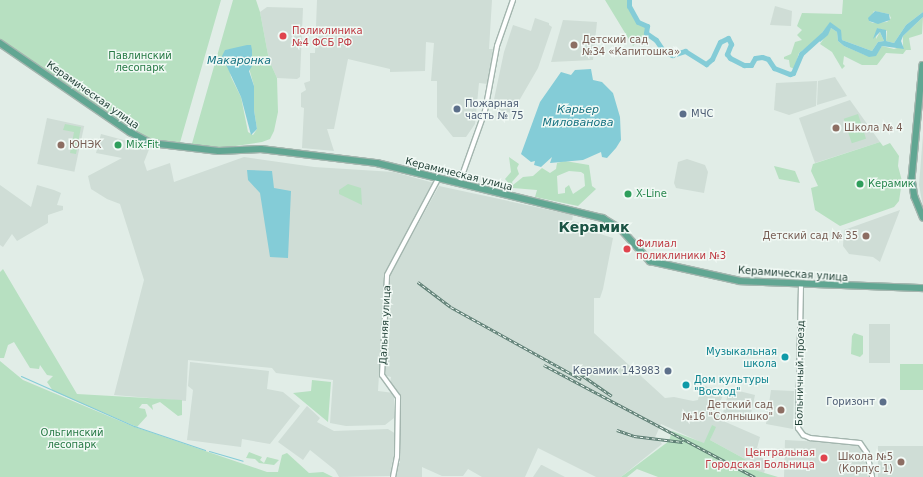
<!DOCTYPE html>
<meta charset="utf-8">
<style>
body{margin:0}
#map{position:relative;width:923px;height:477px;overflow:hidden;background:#e1ede7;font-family:"DejaVu Sans",sans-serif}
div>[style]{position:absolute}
.built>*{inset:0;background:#cfddd6;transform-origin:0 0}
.green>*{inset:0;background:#b7e0c1;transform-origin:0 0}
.water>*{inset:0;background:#84ccd7}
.stream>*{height:1px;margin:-0.5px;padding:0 0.5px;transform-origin:0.5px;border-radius:0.5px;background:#84ccd7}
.river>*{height:5px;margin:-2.5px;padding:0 2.5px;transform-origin:2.5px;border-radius:2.5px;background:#84ccd7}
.roads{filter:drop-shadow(1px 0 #a3b5ae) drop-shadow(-1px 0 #a3b5ae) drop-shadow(0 1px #a3b5ae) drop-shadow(0 -1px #a3b5ae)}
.minor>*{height:4px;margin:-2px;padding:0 2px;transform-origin:2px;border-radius:2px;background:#fff}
.major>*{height:5.5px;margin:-2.75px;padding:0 2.75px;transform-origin:2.75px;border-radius:2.75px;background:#61a692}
.rail>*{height:2.5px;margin-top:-1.25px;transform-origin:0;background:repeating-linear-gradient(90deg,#f1f9f5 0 3px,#5a7b71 0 6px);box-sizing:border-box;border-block:1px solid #5a7b71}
.dots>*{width:11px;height:11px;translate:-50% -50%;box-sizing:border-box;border:2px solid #f1f9f5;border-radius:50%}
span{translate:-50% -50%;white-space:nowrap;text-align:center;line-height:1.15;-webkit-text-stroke:3px #f1f9f5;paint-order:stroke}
.health-label{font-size:10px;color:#be3a42}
.left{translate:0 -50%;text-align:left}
.right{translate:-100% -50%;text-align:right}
.education-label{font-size:10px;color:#785e54}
.park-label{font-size:10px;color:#267944}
.street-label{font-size:10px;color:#1f3f35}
.service-label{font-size:10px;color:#4e5e75}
.leisure-label{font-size:10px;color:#27864d}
.culture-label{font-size:10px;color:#0d838f}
.water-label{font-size:11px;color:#147180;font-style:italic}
.district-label{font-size:14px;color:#1a5343;font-weight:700}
</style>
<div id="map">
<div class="built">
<i style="clip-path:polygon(317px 0,492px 0,489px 49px,493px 49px,488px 84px,479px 83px,475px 124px,466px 137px,453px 137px,437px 117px,437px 81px,431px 81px,434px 43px,426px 42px,425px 71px,390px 72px,390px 69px,348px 59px,334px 129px,327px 129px,334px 151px,302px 148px,304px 108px,301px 107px,301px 93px,306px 90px,304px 83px,310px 81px,310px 53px,315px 53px)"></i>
<i style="clip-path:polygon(775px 6px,792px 11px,791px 26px,770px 25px)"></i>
<i style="clip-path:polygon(267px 7px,303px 8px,300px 77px,297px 79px,277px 78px,269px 60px,260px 12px)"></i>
<i style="clip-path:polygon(535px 18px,549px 23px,549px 25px,552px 27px,538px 68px,512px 113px,492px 109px,504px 52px,513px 25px,531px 31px)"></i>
<i style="clip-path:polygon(563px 20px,597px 22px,593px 60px,551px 62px)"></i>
<i style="clip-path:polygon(835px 77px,847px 96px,817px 105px,818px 81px)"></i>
<i style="clip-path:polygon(817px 81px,816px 106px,789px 115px,774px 110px,776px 83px)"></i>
<i style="clip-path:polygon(850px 100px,880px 142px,815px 163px,799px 118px)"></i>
<i style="left:47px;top:118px;width:38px;height:47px;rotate:12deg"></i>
<i style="clip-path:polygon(101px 134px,150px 147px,144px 162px,147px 171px,170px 163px,174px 182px,244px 157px,314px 167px,394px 172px,434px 183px,385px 275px,378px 391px,394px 393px,394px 418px,385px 425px,346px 426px,330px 423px,333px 380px,276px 373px,272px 368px,188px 360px,186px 401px,114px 395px,144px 280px,120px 204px,107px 199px,91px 189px,88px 176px,122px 158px,96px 153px)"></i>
<i style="clip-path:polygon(923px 135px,923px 207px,919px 185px)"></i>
<i style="clip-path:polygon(687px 159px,705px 165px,708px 172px,704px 193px,676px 188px,674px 183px,678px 162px)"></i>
<i style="clip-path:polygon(0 185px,31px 207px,37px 185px,54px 190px,61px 193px,57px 205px,63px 206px,63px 210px,48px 215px,48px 223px,17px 241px,12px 234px,3px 247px,0 245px)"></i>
<i style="clip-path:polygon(439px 186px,573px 215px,572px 221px,585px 224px,591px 231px,613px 238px,603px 289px,600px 298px,594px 298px,594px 333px,665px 398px,674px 397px,693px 401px,698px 400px,701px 388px,704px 386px,725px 391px,715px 413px,722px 414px,721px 420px,760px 437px,757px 448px,762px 450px,762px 458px,768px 460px,764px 473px,755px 470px,754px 464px,710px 440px,713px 431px,712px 426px,705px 444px,661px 424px,654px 440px,660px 441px,662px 444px,621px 477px,596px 477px,538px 448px,525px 477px,482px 477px,468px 469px,463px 476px,442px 476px,422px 467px,422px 477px,396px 477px,396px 463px,400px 463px,400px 398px,390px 384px,391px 377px,384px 375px,390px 275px)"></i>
<i style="clip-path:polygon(900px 210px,880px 262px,873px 257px,849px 254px,843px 246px,844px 230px)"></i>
<i style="left:869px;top:324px;width:21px;height:39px"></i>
<i style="clip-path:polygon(190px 362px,269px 371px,267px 389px,283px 392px,300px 406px,270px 444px,242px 439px,241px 447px,187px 440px,193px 390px,188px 386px)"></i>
<i style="clip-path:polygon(731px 389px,755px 395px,750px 418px,723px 413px,729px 390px)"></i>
<i style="clip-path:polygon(771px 390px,794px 391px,793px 429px,766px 424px)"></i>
<i style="clip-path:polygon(307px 406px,320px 418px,317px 422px,334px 431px,388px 429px,396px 434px,395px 457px,392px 462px,391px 476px,339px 477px,335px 470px,310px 450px,303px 460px,278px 442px)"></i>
<i style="clip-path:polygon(785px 440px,857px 444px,863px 450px,868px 477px,784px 477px)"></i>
<i style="left:878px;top:446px;width:45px;height:31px"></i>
<i style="clip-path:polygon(541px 465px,542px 465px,565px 477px,533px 477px)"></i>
</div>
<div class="green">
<i style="clip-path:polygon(0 0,221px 0,179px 146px,147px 139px,131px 131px,82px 95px,0 40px)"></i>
<i style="clip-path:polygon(evenodd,233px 0,256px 0,260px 12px,269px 60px,277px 78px,278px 112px,274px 131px,270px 139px,262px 142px,222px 148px,191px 147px,233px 0,237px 49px,249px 68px,254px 86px,254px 110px,257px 129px,253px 135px,248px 132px,241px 97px,231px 77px,225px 50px,237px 49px)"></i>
<i style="clip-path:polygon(605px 0,629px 0,629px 6px,638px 22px,647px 26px,646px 33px,633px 46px)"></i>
<i style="clip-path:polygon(evenodd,843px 0,923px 0,923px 12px,906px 25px,894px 43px,886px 41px,887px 31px,877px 28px,876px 39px,880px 32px,884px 41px,878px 42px,872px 51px,842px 40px,840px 30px,830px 23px,815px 41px,799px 53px,794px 69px,790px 67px,789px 60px,784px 59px,784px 57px,791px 54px,795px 42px,802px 40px,797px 35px,802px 30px,797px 26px,802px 13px,842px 14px,843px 0,874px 11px,889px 14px,891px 18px,887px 22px,873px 23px,869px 21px,874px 11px)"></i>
<i style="clip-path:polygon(923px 17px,922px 34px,909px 38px,911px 50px,906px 50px,903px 54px,886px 53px,877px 65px,862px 65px,844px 56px,843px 64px,845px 66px,842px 69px,832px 52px,820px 44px,831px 28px,837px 32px,838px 41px,844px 46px,865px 55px,875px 56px,882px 46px,894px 49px,903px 46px,903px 36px)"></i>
<i style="left:858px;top:114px;width:26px;height:15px;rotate:72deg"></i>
<i style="clip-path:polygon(65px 124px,81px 127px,76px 154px,70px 153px,74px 132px,63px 130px)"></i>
<i style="clip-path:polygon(880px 142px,883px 146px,890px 143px,899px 156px,898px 166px,902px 181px,899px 201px,894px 207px,840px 226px,815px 210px,811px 188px,818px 186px,811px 171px,813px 164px)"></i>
<i style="clip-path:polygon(evenodd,509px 157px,519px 164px,517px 168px,519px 174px,512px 182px,513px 185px,523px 177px,533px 176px,542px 168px,550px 173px,556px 169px,557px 163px,565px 161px,589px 165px,592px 186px,596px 189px,578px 206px,535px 197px,537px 190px,513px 188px,505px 179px,511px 172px,509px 157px,569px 171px,581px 172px,584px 174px,585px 186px,573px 194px,569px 185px,565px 188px,565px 193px,558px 194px,557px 176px,569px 171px)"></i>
<i style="clip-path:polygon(774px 166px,795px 171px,800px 183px,779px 179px)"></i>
<i style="clip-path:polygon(348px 184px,361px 188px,362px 205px,339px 194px,339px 190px)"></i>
<i style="clip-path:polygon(3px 269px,77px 394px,182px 400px,182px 415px,178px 416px,160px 402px,152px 405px,153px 410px,147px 404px,142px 404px,139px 408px,145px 409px,147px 416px,137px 427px,53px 391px,47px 382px,53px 376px,47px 375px,40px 365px,39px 369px,30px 368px,14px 342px,8px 345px,4px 358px,0 358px,0 272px)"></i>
<i style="clip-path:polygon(854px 333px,863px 336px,863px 354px,860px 357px,851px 354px,852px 336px)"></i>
<i style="clip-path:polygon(0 361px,23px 380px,132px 426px,267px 472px,278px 472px,282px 455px,287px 453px,309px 473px,323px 472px,333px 477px,0 477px)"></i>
<i style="left:900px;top:364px;width:23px;height:26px"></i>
<i style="clip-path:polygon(312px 380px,331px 382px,328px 422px,293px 393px,311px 391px)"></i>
<i style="clip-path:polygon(712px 425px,716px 427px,710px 440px,754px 464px,755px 470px,778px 477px,658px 477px,637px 469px,627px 477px,621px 477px,669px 441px,672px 431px,704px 443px)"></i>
<i style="clip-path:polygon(249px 452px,262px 457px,260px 460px,264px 463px,267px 457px,279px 460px,274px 465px,259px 463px,255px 459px,246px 458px)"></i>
</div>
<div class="water">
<i style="clip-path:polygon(875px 11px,889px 14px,890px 20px,878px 24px,869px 21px,868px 18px)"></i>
<i style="clip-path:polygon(923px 12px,923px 17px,903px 36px,901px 41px,904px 49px,882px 46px,876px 56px,869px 57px,844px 46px,838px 41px,837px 32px,831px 28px,828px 35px,820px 42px,818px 38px,830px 22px,841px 30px,842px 40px,872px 51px,878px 42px,884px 41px,880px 32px,873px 39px,877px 28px,886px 30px,886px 41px,894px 43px,906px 25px)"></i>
<i style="clip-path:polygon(247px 45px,251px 45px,252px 50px,252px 66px,249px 71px,254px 86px,254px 110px,257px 129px,251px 135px,241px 97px,222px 56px,225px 50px)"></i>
<i style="clip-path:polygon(591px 69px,593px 80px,602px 82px,613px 93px,620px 117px,621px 140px,616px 148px,607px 158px,602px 157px,601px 152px,583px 160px,550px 163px,552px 157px,541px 167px,534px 165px,535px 161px,531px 162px,521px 154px,540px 102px,561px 72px,571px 75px,575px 70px)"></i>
<i style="clip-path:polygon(247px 170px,272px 171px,274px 188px,291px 191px,288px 258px,270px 257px,260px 193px,248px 180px)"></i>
</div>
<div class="stream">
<i style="left:21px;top:376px;width:124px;rotate:23.9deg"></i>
<i style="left:134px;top:426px;width:75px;rotate:18.7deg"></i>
<i style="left:209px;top:451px;width:35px;rotate:16deg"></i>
</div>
<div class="river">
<i style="left:629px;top:0;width:6px;rotate:90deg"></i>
<i style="left:629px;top:6px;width:18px;rotate:61deg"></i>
<i style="left:638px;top:22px;width:10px;rotate:24deg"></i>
<i style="left:647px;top:26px;width:7px;rotate:98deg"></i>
<i style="left:646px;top:33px;width:12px;rotate:35deg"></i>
<i style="left:656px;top:40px;width:14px;rotate:56deg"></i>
<i style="left:664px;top:52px;width:9px;rotate:21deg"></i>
<i style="left:672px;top:55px;width:14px;rotate:-17deg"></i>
<i style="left:685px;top:51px;width:25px;rotate:32deg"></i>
<i style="left:706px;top:64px;width:8px;rotate:-40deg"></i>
<i style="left:712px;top:59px;width:19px;rotate:-65deg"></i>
<i style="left:720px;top:42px;width:9px;rotate:-27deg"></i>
<i style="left:728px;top:38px;width:7px;rotate:63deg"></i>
<i style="left:731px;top:44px;width:11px;rotate:112deg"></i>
<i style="left:727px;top:54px;width:5px;rotate:53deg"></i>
<i style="left:730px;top:58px;width:16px;rotate:27deg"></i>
<i style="left:744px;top:65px;width:7px"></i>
<i style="left:751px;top:65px;width:8px;rotate:-60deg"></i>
<i style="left:755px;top:58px;width:7px;rotate:-8deg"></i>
<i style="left:762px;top:57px;width:6px;rotate:18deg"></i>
<i style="left:768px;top:59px;width:11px;rotate:56deg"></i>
<i style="left:774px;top:68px;width:17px;rotate:21deg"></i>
<i style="left:790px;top:74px;width:3px;rotate:-18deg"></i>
<i style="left:793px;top:73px;width:21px;rotate:-67deg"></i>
<i style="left:801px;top:54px;width:28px;rotate:-42deg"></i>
</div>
<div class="roads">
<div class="minor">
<i style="left:459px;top:184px;width:77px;rotate:-70.4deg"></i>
<i style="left:485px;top:111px;width:66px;rotate:-79.5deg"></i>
<i style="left:497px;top:46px;width:49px;rotate:-70.8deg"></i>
<i style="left:801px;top:285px;width:143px;rotate:91.2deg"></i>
<i style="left:798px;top:428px;width:9px;rotate:54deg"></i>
<i style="left:803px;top:435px;width:8px;rotate:23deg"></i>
<i style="left:810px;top:438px;width:50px;rotate:5.7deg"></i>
<i style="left:860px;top:443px;width:12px;rotate:55deg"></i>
<i style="left:867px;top:453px;width:25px;rotate:78deg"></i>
<i style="left:393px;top:477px;width:20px;rotate:-79deg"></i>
<i style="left:397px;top:457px;width:60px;rotate:-89deg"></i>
<i style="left:398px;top:397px;width:27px;rotate:-126deg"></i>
<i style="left:382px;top:375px;width:100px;rotate:-87.1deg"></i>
<i style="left:387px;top:275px;width:109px;rotate:-62deg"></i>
</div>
<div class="major">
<i style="left:0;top:43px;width:158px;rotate:34.4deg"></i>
<i style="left:130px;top:132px;width:24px;rotate:28deg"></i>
<i style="left:151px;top:143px;width:68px;rotate:6.7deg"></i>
<i style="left:219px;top:151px;width:42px;rotate:-2.7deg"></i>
<i style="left:261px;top:149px;width:117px;rotate:6.9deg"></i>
<i style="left:377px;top:163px;width:233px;rotate:13.7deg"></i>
<i style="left:603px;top:218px;width:22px;rotate:32deg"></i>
<i style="left:622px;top:230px;width:42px;rotate:47.9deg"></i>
<i style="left:650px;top:261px;width:92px;rotate:12.5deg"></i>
<i style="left:740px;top:281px;width:183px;rotate:2.2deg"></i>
<i style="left:923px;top:65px;width:115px;rotate:95.5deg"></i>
<i style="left:912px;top:179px;width:18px;rotate:81deg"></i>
<i style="left:915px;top:197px;width:22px;rotate:68deg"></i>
</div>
</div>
<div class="rail">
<i style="left:418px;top:282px;width:41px;rotate:37.1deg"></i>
<i style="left:451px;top:307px;width:149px;rotate:29deg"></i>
<i style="left:544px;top:365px;width:239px;rotate:28deg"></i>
<i style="left:579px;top:373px;width:40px;rotate:34.9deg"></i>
<i style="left:617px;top:430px;width:18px;rotate:19deg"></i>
<i style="left:634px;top:436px;width:49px;rotate:7deg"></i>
</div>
<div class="dots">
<i style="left:283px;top:36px;background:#e0444e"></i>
<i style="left:574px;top:45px;background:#8d6e63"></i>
<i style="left:457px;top:109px;background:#5c6f8a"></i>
<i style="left:683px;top:114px;background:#5c6f8a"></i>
<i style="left:836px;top:128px;background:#8d6e63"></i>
<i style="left:61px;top:145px;background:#8d6e63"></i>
<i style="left:118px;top:145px;background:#2e9e5b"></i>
<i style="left:860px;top:184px;background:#2e9e5b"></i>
<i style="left:628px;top:194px;background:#2e9e5b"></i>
<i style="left:866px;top:236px;background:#8d6e63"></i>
<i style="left:627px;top:249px;background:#e0444e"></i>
<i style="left:785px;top:357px;background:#0f9aa8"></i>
<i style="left:668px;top:371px;background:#5c6f8a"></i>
<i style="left:686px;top:385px;background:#0f9aa8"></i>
<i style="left:883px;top:402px;background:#5c6f8a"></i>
<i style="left:781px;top:410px;background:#8d6e63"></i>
<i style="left:824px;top:458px;background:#e0444e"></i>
<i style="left:901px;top:462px;background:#8d6e63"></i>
</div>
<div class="health-label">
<span class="left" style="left:292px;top:36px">Поликлиника<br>№4 ФСБ РФ</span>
<span class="left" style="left:636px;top:249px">Филиал<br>поликлиники №3</span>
<span class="right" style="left:815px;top:458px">Центральная<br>Городская Больница</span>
</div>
<div class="education-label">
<span class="left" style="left:582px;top:45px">Детский сад<br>№34 «Капитошка»</span>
<span class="left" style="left:844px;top:128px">Школа № 4</span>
<span class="left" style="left:69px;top:145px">ЮНЭК</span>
<span class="right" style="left:858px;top:236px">Детский сад № 35</span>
<span class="right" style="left:773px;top:410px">Детский сад<br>№16 "Солнышко"</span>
<span class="right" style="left:893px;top:462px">Школа №5<br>(Корпус 1)</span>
</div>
<div class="park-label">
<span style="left:140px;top:61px">Павлинский<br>лесопарк</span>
<span style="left:72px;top:438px">Ольгинский<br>лесопарк</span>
</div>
<div class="street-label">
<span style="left:93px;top:95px;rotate:35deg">Керамическая улица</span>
<span style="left:459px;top:174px;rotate:14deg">Керамическая улица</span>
<span style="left:793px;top:274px;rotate:4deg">Керамическая улица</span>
<span style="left:385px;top:325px;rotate:-87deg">Дальняя улица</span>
<span style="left:800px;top:373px;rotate:-89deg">Больничный проезд</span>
</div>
<div class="service-label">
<span class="left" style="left:465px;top:109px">Пожарная<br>часть № 75</span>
<span class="left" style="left:691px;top:114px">МЧС</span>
<span class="right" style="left:660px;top:371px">Керамик 143983</span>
<span class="right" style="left:875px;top:402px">Горизонт</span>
</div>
<div class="leisure-label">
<span class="left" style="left:126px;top:145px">Mix-Fit</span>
<span class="left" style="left:868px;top:184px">Керамик</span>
<span class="left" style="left:636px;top:194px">X-Line</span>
</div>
<div class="culture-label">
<span class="right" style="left:777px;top:357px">Музыкальная<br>школа</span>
<span class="left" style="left:694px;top:385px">Дом культуры<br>"Восход"</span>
</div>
<div class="water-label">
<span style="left:239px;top:61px">Макаронка</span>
<span style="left:578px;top:117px">Карьер<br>Милованова</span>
</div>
<div class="district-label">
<span style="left:594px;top:227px">Керамик</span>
</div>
</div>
